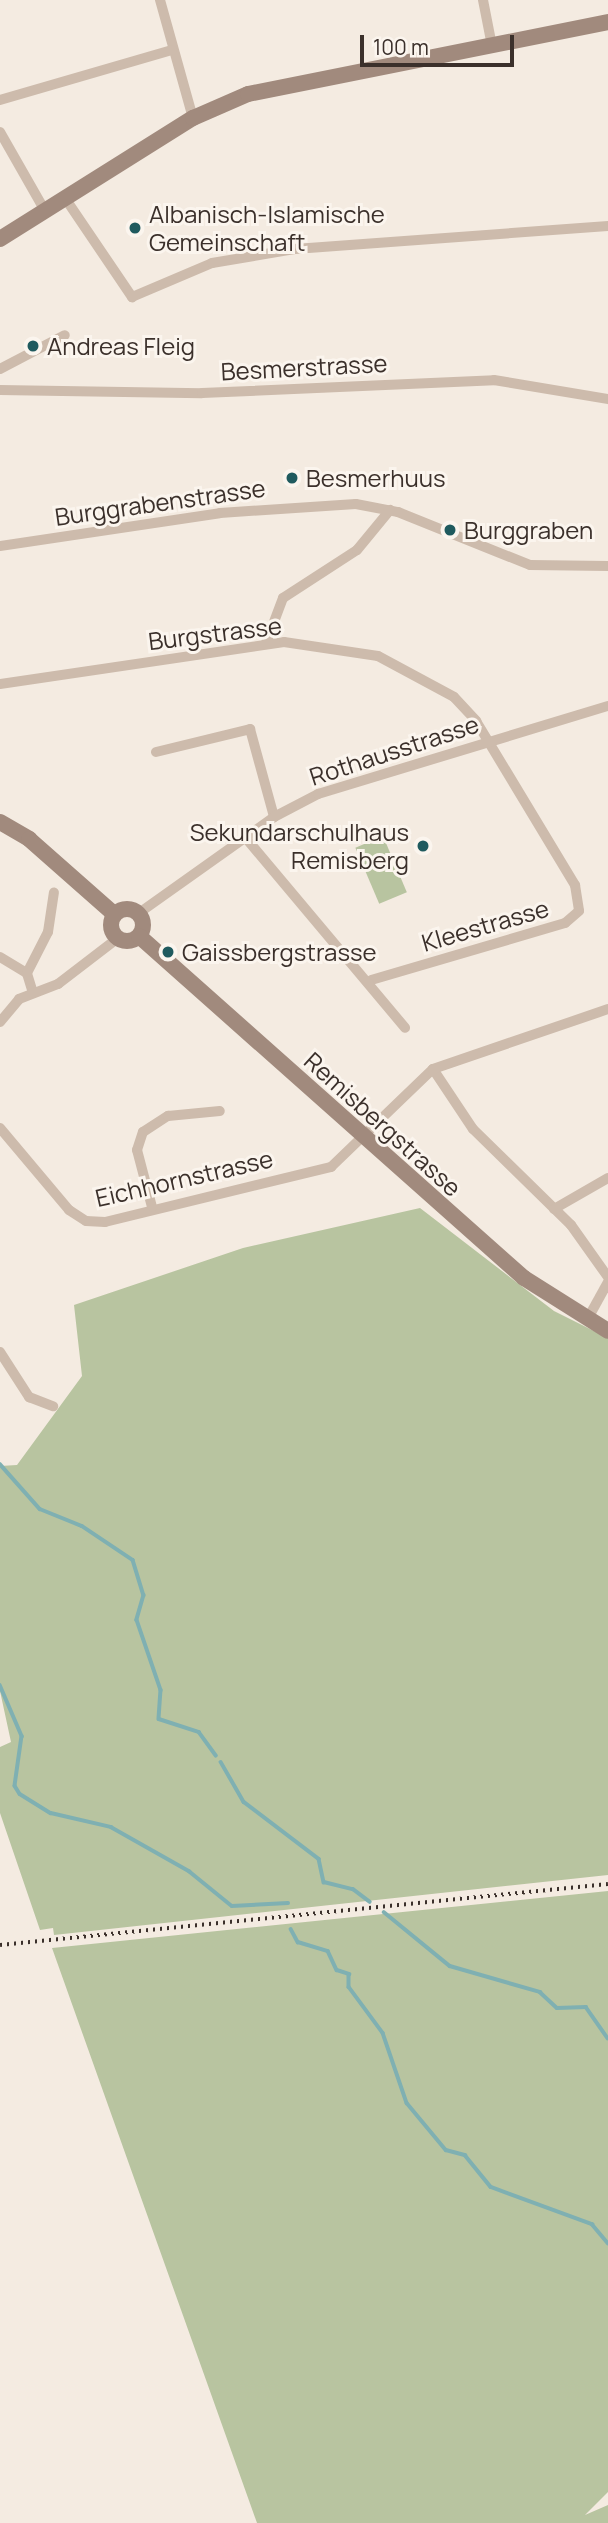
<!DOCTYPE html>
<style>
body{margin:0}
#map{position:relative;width:608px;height:2523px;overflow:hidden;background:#f4ebe1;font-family:Manrope,sans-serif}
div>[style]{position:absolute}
.green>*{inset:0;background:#b8c4a0;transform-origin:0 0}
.stream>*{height:3.5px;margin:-1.75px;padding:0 1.75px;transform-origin:1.75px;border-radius:1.75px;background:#7fb0b2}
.street>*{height:10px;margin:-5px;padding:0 5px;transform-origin:5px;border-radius:5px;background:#cdbbac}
.secondary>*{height:16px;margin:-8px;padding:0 8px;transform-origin:8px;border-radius:8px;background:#a18a7d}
.secondary>.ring{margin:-8px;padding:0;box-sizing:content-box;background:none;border:16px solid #a18a7d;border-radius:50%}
.rail>*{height:3.5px;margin-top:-1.75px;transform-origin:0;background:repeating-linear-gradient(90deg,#3b302b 0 2px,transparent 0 7px)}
.dots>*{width:19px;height:19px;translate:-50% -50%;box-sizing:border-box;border:4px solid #fbf5ee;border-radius:50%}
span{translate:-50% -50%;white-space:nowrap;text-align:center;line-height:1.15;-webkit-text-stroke:6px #fbf5ee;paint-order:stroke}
.poi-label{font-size:24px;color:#3b302b}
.left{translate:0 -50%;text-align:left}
.right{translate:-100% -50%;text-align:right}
.street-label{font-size:24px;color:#3b302b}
.scale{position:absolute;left:360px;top:35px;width:154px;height:32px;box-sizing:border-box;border:4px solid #3b302b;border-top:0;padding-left:9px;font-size:21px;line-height:24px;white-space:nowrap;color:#3b302b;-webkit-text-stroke:5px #fbf5ee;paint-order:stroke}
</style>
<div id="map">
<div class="green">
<i style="left:383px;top:836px;width:61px;height:30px;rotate:67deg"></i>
<i style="clip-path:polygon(420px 1208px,554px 1311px,608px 1338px,608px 1875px,54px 1935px,53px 1928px,40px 1930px,0 1813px,0 1747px,11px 1742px,0 1691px,0 1466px,17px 1465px,82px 1376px,74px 1305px,243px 1248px)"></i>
<i style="clip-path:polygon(608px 1891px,608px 2492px,585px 2515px,608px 2505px,608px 2523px,257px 2523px,52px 1948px)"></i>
</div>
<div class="stream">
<i style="left:0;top:1464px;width:60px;rotate:48.4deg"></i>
<i style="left:40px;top:1509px;width:45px;rotate:22deg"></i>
<i style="left:82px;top:1526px;width:61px;rotate:33.7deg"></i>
<i style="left:133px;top:1560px;width:37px;rotate:73deg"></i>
<i style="left:144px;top:1595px;width:26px;rotate:106deg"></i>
<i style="left:137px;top:1620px;width:74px;rotate:71.1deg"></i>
<i style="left:161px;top:1690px;width:29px;rotate:94deg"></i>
<i style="left:159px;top:1719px;width:42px;rotate:18deg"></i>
<i style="left:199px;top:1732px;width:29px;rotate:54deg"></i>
<i style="left:0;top:1685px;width:56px;rotate:66.7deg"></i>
<i style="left:22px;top:1736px;width:50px;rotate:98deg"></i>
<i style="left:15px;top:1786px;width:9px;rotate:58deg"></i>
<i style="left:20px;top:1794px;width:36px;rotate:32deg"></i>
<i style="left:51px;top:1813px;width:62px;rotate:13.1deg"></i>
<i style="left:111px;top:1827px;width:90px;rotate:29.4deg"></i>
<i style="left:189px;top:1871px;width:55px;rotate:39.1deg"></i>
<i style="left:232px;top:1906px;width:56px;rotate:-3.1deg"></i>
<i style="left:221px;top:1762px;width:46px;rotate:60.1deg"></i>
<i style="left:244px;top:1802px;width:94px;rotate:37.2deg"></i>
<i style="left:319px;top:1859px;width:24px;rotate:78deg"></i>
<i style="left:324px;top:1882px;width:30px;rotate:14deg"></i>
<i style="left:353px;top:1889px;width:21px;rotate:37deg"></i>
<i style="left:384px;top:1912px;width:85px;rotate:39.3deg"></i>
<i style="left:450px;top:1966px;width:94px;rotate:16.1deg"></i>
<i style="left:540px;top:1992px;width:23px;rotate:43deg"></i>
<i style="left:557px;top:2008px;width:29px;rotate:-2deg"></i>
<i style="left:586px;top:2007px;width:38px;rotate:55deg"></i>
<i style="left:291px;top:1929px;width:15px;rotate:62deg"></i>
<i style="left:298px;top:1942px;width:31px;rotate:17deg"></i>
<i style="left:328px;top:1951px;width:21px;rotate:65deg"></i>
<i style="left:337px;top:1970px;width:13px;rotate:18deg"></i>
<i style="left:349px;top:1974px;width:13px;rotate:90deg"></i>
<i style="left:349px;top:1987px;width:57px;rotate:53.5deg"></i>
<i style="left:383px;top:2033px;width:74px;rotate:71.1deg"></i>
<i style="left:407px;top:2103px;width:61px;rotate:50.3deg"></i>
<i style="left:446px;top:2150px;width:20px;rotate:15deg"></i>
<i style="left:465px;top:2155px;width:41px;rotate:50.9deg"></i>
<i style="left:491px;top:2187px;width:108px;rotate:20.1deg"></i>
<i style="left:592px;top:2224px;width:25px;rotate:50deg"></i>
</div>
<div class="street">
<i style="left:160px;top:0;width:123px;rotate:74.4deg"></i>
<i style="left:483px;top:0;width:47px;rotate:78.9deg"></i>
<i style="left:0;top:100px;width:179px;rotate:-16.2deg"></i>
<i style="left:0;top:132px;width:91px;rotate:60.3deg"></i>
<i style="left:65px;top:198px;width:120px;rotate:55.9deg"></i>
<i style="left:132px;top:297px;width:87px;rotate:-23deg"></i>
<i style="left:212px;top:263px;width:84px;rotate:-9.6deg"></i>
<i style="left:295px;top:249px;width:314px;rotate:-4.2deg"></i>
<i style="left:0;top:369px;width:73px;rotate:-27.6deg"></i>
<i style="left:0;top:390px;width:202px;rotate:0.9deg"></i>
<i style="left:202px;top:393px;width:292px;rotate:-2.5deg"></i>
<i style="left:494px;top:380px;width:116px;rotate:9.5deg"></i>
<i style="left:0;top:546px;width:222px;rotate:-8.5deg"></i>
<i style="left:220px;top:513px;width:136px;rotate:-3.8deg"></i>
<i style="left:356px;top:504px;width:43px;rotate:10.8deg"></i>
<i style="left:398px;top:512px;width:142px;rotate:21.9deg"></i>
<i style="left:530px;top:565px;width:78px;rotate:0.7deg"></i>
<i style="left:266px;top:643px;width:48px;rotate:-69.3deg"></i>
<i style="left:283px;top:598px;width:88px;rotate:-33deg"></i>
<i style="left:357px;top:550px;width:52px;rotate:-50.5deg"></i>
<i style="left:0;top:684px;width:287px;rotate:-8.4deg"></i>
<i style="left:284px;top:642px;width:95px;rotate:8.5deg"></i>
<i style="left:378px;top:656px;width:86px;rotate:28.3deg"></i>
<i style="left:454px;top:697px;width:33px;rotate:47deg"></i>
<i style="left:476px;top:721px;width:192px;rotate:58.9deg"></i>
<i style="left:575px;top:885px;width:26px;rotate:81deg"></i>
<i style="left:579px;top:911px;width:18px;rotate:139deg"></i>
<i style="left:565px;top:923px;width:202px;rotate:163.6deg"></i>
<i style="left:156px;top:752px;width:97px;rotate:-13.7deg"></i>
<i style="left:250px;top:729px;width:91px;rotate:74.7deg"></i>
<i style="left:245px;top:837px;width:249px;rotate:50deg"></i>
<i style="left:139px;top:913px;width:166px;rotate:-35.4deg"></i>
<i style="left:274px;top:817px;width:50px;rotate:-27.6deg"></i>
<i style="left:318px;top:794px;width:303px;rotate:-16.9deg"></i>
<i style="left:0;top:957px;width:31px;rotate:31deg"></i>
<i style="left:33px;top:993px;width:21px;rotate:-107deg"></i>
<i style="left:27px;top:973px;width:46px;rotate:-62.9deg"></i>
<i style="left:48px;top:932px;width:40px;rotate:-81.5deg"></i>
<i style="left:0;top:1022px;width:30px;rotate:-50deg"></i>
<i style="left:19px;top:999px;width:42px;rotate:-21deg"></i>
<i style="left:58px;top:984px;width:76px;rotate:-37.5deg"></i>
<i style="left:433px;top:1069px;width:72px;rotate:56.3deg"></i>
<i style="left:473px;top:1129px;width:137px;rotate:44.4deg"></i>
<i style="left:571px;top:1225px;width:64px;rotate:54.6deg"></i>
<i style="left:0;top:1128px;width:107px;rotate:49.9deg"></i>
<i style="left:69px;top:1210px;width:20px;rotate:33deg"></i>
<i style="left:86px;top:1221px;width:19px;rotate:3deg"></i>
<i style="left:105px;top:1222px;width:233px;rotate:-13.7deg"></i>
<i style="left:331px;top:1167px;width:141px;rotate:-43.9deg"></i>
<i style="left:433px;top:1069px;width:185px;rotate:-18.9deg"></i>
<i style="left:152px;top:1207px;width:59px;rotate:-104.7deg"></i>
<i style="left:137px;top:1150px;width:19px;rotate:-72deg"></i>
<i style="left:143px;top:1132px;width:30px;rotate:-33deg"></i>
<i style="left:168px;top:1116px;width:52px;rotate:-5.5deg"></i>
<i style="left:554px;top:1209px;width:62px;rotate:-29.9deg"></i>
<i style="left:587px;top:1320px;width:43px;rotate:-61.1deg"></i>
<i style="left:0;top:1352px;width:54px;rotate:57.2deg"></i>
<i style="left:29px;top:1397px;width:26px;rotate:21deg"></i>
</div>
<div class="secondary">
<i style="left:0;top:239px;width:228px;rotate:-32.1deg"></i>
<i style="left:193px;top:118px;width:60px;rotate:-23.6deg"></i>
<i style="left:248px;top:94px;width:367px;rotate:-11.3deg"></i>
<i style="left:0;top:822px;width:34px;rotate:30deg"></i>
<i style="left:29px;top:839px;width:113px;rotate:41.4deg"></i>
<i class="ring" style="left:111px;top:909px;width:16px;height:16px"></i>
<i style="left:139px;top:936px;width:515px;rotate:41.62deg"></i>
<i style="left:524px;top:1278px;width:99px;rotate:32.2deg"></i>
</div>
<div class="rail">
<i style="left:0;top:1945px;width:611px;rotate:-5.73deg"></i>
</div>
<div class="dots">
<i style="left:135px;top:228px;background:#1f5a5e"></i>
<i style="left:33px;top:346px;background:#1f5a5e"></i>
<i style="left:292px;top:478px;background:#1f5a5e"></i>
<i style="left:450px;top:530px;background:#1f5a5e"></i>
<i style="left:423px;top:846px;background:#1f5a5e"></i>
<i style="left:168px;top:952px;background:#1f5a5e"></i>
</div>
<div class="poi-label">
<span class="left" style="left:149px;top:228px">Albanisch-Islamische<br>Gemeinschaft</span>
<span class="left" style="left:47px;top:346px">Andreas Fleig</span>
<span class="left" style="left:306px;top:478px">Besmerhuus</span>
<span class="left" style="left:464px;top:530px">Burggraben</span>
<span class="right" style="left:409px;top:846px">Sekundarschulhaus<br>Remisberg</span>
<span class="left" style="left:182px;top:952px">Gaissbergstrasse</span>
</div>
<div class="street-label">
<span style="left:304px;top:367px;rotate:-3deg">Besmerstrasse</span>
<span style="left:160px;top:502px;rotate:-8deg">Burggrabenstrasse</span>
<span style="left:215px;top:633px;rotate:-7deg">Burgstrasse</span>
<span style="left:394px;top:750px;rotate:-18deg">Rothausstrasse</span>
<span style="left:485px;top:925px;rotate:-16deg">Kleestrasse</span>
<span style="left:383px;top:1124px;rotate:42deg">Remisbergstrasse</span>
<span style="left:184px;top:1178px;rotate:-13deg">Eichhornstrasse</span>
</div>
<div class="scale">100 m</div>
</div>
